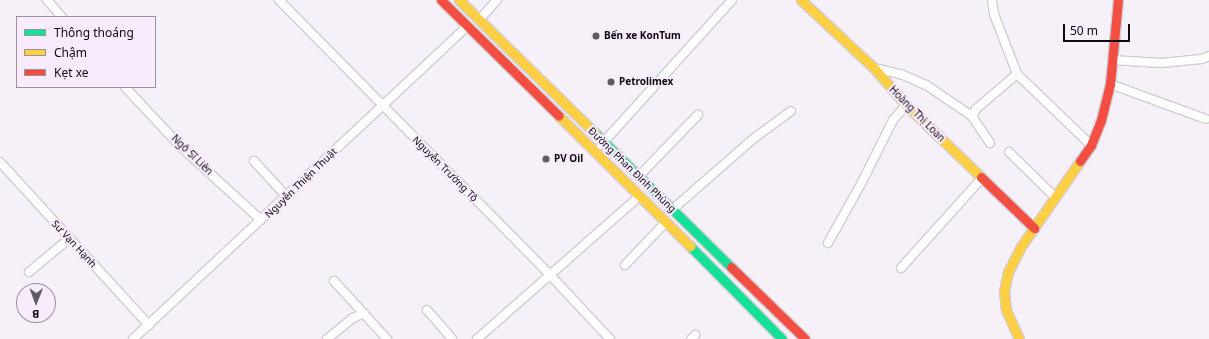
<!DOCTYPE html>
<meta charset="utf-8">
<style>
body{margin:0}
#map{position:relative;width:1209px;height:339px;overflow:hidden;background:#f6f0f8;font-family:"Noto Sans",sans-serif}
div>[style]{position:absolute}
.roads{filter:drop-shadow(1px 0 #d2cdd4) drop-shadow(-1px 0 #d2cdd4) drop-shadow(0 1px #d2cdd4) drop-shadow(0 -1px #d2cdd4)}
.street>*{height:8px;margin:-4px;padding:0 4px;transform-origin:4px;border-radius:4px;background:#fefdfe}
.fast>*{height:9px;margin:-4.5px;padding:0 4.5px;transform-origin:4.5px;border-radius:4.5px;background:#16e098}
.slow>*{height:9px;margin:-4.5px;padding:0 4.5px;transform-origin:4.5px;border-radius:4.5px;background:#ffcf43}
.jam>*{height:9px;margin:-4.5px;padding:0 4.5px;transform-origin:4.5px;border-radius:4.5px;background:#f24e42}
.dots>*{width:11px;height:11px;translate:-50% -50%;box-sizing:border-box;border:2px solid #f8ecfc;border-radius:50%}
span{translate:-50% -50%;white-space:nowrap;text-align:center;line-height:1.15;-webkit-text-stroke:4px #f8ecfc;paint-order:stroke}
.poi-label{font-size:10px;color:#0e0a0f;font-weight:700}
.left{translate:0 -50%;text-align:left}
.street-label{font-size:10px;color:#0e0a0f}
.legend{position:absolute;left:16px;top:16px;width:140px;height:72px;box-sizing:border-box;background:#f8ecfc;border:1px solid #9a929d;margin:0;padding:5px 7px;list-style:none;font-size:12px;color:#0e0a0f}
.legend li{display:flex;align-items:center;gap:8px;height:20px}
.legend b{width:20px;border:1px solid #9a929d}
.north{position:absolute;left:16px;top:283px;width:40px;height:40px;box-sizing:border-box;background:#f8ecfc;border:1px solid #9a929d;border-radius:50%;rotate:181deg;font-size:11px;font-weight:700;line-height:16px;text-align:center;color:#0e0a0f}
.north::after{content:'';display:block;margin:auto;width:14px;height:18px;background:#5f5a61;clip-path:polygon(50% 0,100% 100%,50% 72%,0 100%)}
.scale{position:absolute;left:1063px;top:24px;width:67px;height:18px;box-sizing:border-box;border:2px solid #0e0a0f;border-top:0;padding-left:5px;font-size:12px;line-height:14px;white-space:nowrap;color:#0e0a0f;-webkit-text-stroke:3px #f8ecfc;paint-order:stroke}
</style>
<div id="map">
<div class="roads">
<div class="street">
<i style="left:47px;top:0;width:23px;rotate:49deg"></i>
<i style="left:279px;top:0;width:388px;rotate:45.4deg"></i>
<i style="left:551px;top:276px;width:86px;rotate:46.9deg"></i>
<i style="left:992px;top:0;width:14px;rotate:82deg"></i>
<i style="left:994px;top:14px;width:64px;rotate:69deg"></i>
<i style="left:1017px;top:74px;width:103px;rotate:43.8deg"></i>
<i style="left:479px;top:20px;width:27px;rotate:-48deg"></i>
<i style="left:1112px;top:60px;width:49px;rotate:3.5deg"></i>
<i style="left:1161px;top:63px;width:41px;rotate:-5.6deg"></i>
<i style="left:1202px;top:59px;width:8px;rotate:-23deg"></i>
<i style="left:874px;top:68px;width:28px;rotate:13deg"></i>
<i style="left:901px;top:74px;width:27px;rotate:24deg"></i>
<i style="left:926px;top:85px;width:55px;rotate:34deg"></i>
<i style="left:1110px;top:84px;width:102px;rotate:20deg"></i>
<i style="left:125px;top:87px;width:82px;rotate:47deg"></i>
<i style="left:181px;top:147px;width:108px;rotate:42.4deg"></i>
<i style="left:990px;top:143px;width:32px;rotate:-124deg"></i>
<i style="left:972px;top:116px;width:8px;rotate:-60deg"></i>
<i style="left:976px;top:109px;width:54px;rotate:-40.5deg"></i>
<i style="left:601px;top:145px;width:195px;rotate:-47.9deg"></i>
<i style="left:1009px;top:152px;width:64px;rotate:44.4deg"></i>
<i style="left:254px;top:161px;width:47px;rotate:47.6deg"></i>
<i style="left:0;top:162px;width:221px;rotate:47.6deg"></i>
<i style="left:639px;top:176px;width:85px;rotate:-46deg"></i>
<i style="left:673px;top:209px;width:106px;rotate:-41.2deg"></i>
<i style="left:753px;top:139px;width:47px;rotate:-36.4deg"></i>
<i style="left:828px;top:243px;width:72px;rotate:-60.9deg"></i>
<i style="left:863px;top:180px;width:67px;rotate:-63.4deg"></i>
<i style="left:893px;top:120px;width:20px;rotate:-49deg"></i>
<i style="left:625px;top:265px;width:59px;rotate:-46.4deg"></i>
<i style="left:901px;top:268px;width:121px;rotate:-48deg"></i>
<i style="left:29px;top:272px;width:53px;rotate:-39.7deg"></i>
<i style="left:334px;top:281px;width:79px;rotate:47.6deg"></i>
<i style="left:427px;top:310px;width:38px;rotate:49deg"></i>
<i style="left:133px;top:339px;width:458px;rotate:-43.1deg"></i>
<i style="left:327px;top:339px;width:33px;rotate:-39deg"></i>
<i style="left:353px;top:318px;width:12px;rotate:-24deg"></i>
<i style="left:477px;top:339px;width:217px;rotate:-41.3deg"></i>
<i style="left:691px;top:339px;width:6px;rotate:-45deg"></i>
</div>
<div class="fast">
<i style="left:595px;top:133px;width:191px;rotate:44.6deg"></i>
<i style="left:690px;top:246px;width:131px;rotate:45.3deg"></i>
</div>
<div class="slow">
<i style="left:459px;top:0;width:190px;rotate:44.4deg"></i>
<i style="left:801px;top:0;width:100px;rotate:43deg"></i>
<i style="left:874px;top:68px;width:49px;rotate:49.1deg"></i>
<i style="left:906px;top:105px;width:104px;rotate:43.8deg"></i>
<i style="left:559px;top:116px;width:185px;rotate:44.8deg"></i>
<i style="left:1019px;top:339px;width:32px;rotate:-114deg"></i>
<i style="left:1006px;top:310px;width:19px;rotate:-96deg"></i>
<i style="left:1004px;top:291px;width:19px;rotate:-78deg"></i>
<i style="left:1008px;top:272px;width:27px;rotate:-63deg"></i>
<i style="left:1020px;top:248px;width:106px;rotate:-55.4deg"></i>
</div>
<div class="jam">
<i style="left:441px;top:0;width:165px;rotate:44.5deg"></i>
<i style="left:1080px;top:161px;width:19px;rotate:-55deg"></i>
<i style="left:1091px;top:145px;width:27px;rotate:-68deg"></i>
<i style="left:1101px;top:120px;width:37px;rotate:-76deg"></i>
<i style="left:1110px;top:84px;width:84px;rotate:-84.6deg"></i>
<i style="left:981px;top:177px;width:74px;rotate:43.9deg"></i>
<i style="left:731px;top:267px;width:103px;rotate:44.2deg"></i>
</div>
</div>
<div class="dots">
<i style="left:596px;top:36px;background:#5f5a61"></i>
<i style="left:611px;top:82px;background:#5f5a61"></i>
<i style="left:546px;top:159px;background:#5f5a61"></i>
</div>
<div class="poi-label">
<span class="left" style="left:604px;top:36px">Bến xe KonTum</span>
<span class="left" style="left:619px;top:82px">Petrolimex</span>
<span class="left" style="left:554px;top:159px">PV Oil</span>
</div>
<div class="street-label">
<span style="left:917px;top:114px;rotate:45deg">Hoàng Thị Loan</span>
<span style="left:192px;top:155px;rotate:44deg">Ngô Sĩ Liên</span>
<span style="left:445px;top:169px;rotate:45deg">Nguyễn Trường Tộ</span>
<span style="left:632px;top:170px;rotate:44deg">Đường Phan Đình Phùng</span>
<span style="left:301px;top:183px;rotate:-44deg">Nguyễn Thiện Thuật</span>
<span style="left:74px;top:244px;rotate:47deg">Sư Vạn Hạnh</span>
</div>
<ul class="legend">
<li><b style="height:5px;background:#16e098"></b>Thông thoáng</li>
<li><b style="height:5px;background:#ffcf43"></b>Chậm</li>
<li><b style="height:5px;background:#f24e42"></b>Kẹt xe</li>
</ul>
<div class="north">B</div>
<div class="scale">50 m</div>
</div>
